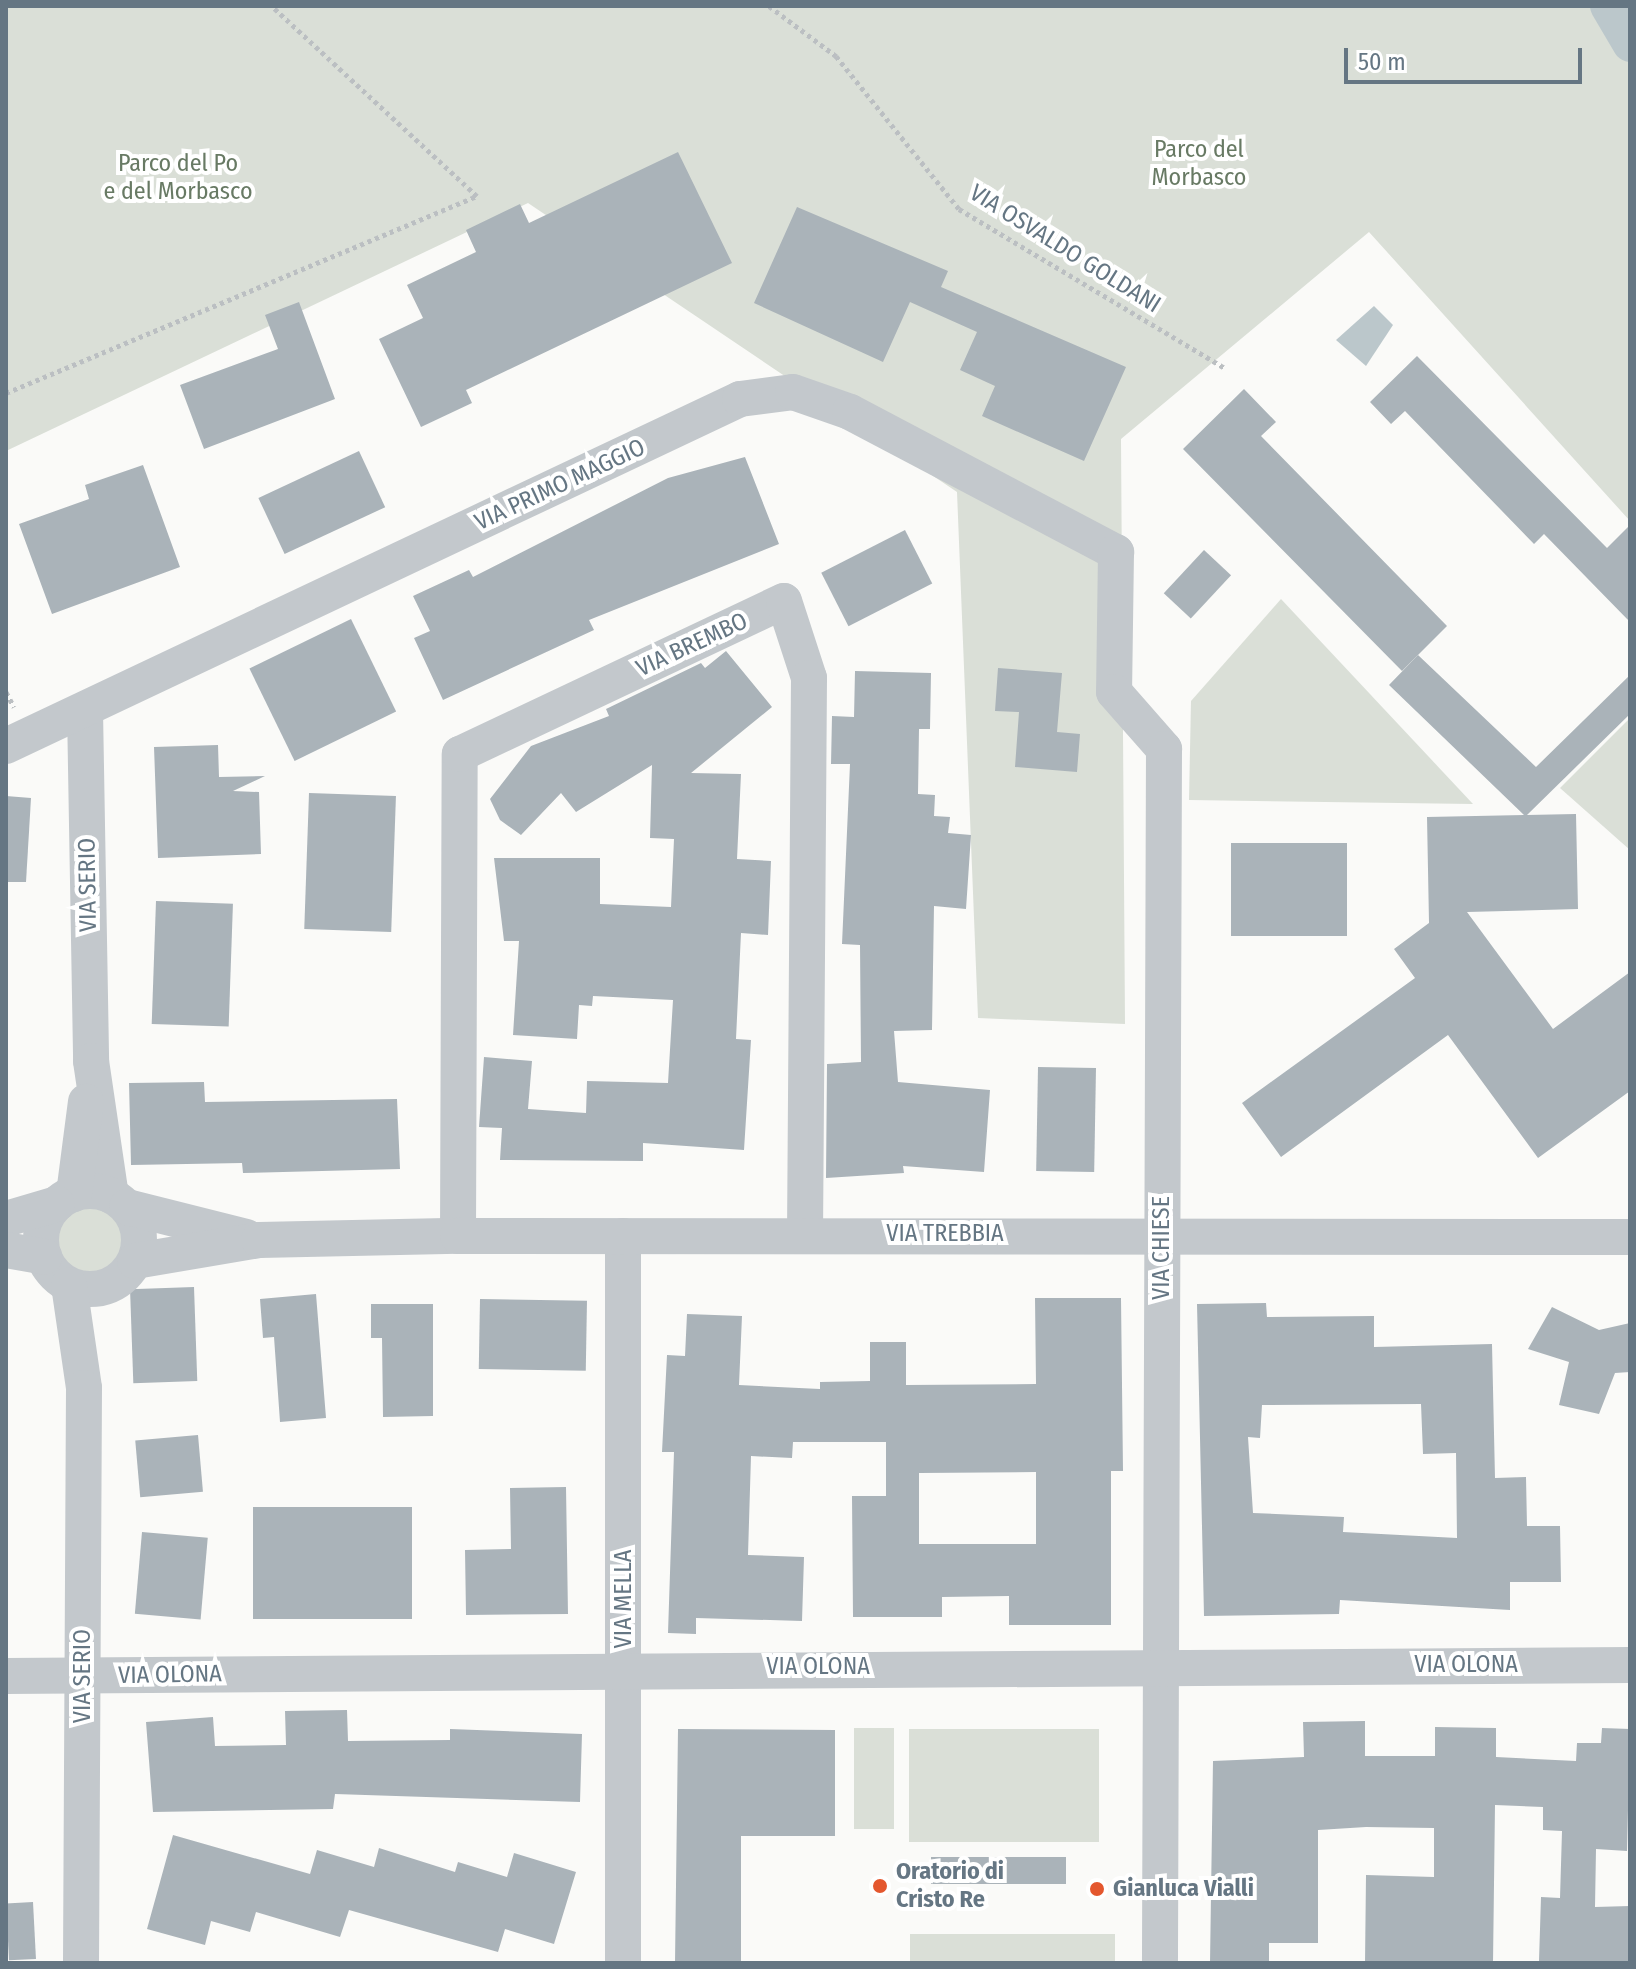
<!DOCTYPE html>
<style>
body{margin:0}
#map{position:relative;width:1636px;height:1969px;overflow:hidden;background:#fafaf8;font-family:"Fira Sans Condensed",sans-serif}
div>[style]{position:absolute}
.green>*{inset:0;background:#dadfd7;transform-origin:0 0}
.round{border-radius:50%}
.water>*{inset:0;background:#bbc7cb}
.canal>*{height:34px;margin:-17px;padding:0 17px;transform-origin:17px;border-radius:17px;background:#bbc7cb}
.building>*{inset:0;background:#aab3b9;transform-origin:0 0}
.path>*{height:5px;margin-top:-2.5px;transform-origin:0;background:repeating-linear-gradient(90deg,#bbbfc2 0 4px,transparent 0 8px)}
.minor>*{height:36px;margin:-18px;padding:0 18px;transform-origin:18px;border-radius:18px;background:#c3c8cc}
.minor>.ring{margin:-18px;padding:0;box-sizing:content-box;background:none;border:36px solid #c3c8cc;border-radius:50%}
.dots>*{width:22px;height:22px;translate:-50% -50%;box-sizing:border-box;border:4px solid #fff;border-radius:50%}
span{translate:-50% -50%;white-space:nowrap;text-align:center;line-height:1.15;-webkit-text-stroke:8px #fff;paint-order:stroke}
.park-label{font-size:24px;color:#687a64}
.street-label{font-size:24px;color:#657683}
.poi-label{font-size:24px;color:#657683;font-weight:700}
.left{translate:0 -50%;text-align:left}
.frame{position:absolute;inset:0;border:8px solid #657683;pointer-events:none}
.scale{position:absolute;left:1344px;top:48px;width:238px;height:36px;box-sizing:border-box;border:4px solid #657683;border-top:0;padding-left:10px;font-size:24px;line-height:28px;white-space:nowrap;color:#657683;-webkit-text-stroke:6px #fff;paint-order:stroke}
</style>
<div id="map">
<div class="green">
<i style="clip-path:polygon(6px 6px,1630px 6px,1630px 521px,1369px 232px,1121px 439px,1125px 1024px,978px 1018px,957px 492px,528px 203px,6px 451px)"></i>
<i style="clip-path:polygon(1281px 599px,1473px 804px,1189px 800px,1191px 701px)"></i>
<i style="clip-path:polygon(1630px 718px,1630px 850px,1560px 788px)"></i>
<i class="round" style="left:57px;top:1207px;width:66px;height:66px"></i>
<i style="left:854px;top:1728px;width:40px;height:101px"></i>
<i style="left:909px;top:1729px;width:190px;height:113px"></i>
<i style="left:1115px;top:1934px;width:29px;height:205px;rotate:90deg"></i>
</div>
<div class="water">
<i style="clip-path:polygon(1374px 306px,1393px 325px,1366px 366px,1336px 340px)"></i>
</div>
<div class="canal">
<i style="left:1607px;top:6px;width:45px;rotate:59.5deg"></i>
</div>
<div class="building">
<i style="clip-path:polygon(678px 152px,732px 263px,466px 390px,472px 403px,421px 427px,379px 339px,423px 318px,407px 285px,476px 252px,466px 230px,520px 204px,529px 223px)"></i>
<i style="clip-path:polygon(797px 207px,948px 271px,941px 287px,1126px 367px,1084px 461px,982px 416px,995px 386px,960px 370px,977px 332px,910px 302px,883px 362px,754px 303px)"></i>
<i style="clip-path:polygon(299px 302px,335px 399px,204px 449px,180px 385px,278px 349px,265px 315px)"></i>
<i style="clip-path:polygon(1417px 356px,1607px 548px,1630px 525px,1630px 622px,1544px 534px,1534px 544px,1405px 411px,1391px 424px,1370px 402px)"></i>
<i style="clip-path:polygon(1244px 389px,1276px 422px,1261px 436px,1447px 626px,1402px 671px,1183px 449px)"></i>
<i style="left:359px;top:451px;width:62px;height:111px;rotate:65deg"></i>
<i style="clip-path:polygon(745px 457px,779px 544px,589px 620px,594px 630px,443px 700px,414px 638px,430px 631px,413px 596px,469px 570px,473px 577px,668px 478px)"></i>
<i style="clip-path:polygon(143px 465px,180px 567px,52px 614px,19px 524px,89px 499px,85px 485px)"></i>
<i style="left:905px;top:530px;width:60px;height:94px;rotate:63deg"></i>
<i style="left:1204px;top:550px;width:37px;height:59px;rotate:43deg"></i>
<i style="left:351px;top:619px;width:103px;height:113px;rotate:64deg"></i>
<i style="clip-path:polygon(726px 651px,772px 707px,691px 773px,741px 774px,737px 859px,771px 861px,768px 935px,741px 933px,736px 1039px,751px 1040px,744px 1150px,643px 1143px,643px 1161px,500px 1160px,502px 1128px,479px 1127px,484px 1057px,532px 1061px,528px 1109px,586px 1113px,587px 1081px,668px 1083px,673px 1000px,593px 996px,592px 1006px,579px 1005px,577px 1039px,513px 1035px,519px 941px,504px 941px,494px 858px,600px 858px,600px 904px,671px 907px,674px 839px,650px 838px,652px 765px,576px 812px,561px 793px,521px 835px,500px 820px,490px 799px,531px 746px,609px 716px,606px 709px,701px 663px,705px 668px)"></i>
<i style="clip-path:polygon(1418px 655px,1536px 767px,1630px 675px,1630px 714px,1527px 815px,1576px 814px,1578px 909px,1467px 912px,1553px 1029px,1630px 972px,1630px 1091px,1538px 1158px,1448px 1035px,1281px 1157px,1242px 1103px,1415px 978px,1394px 949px,1429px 923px,1427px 817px,1524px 815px,1389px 685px)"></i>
<i style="clip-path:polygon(998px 668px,1062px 673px,1057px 732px,1080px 734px,1077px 772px,1015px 767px,1019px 712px,995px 711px)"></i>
<i style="clip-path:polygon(855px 671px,931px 673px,930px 729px,919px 729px,918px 794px,935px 795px,934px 816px,950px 817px,948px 833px,971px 835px,966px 909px,934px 906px,932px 1030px,894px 1031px,898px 1082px,990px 1090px,984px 1172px,903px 1166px,904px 1173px,826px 1178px,827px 1064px,861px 1062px,860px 945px,842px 944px,850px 764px,831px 764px,832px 716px,854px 717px)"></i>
<i style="clip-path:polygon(218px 745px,219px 777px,265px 776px,233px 791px,259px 792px,261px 854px,158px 858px,154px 747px)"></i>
<i style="left:309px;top:793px;width:87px;height:136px;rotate:2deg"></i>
<i style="clip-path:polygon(6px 796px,31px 798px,26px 882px,6px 882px)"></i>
<i style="left:1231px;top:843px;width:116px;height:93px"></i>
<i style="left:156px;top:901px;width:77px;height:123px;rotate:2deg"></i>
<i style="left:1038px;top:1067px;width:58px;height:104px;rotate:1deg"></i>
<i style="clip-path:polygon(204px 1082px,205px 1102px,397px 1099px,400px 1169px,243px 1173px,242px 1163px,131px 1165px,129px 1083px)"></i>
<i style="left:194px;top:1287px;width:94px;height:64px;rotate:88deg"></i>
<i style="clip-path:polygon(316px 1294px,326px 1418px,280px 1422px,274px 1337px,263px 1338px,260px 1299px)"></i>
<i style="clip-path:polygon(evenodd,1035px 1298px,1121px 1298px,1123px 1471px,1111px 1471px,1111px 1625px,1009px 1625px,1009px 1596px,942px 1597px,942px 1617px,853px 1617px,852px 1496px,886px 1496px,886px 1442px,793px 1442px,792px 1458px,751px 1456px,748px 1555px,804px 1557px,802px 1621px,696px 1618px,696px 1634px,668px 1633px,674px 1452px,662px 1452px,667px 1355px,685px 1356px,687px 1314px,742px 1316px,739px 1385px,820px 1389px,820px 1382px,870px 1381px,870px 1342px,906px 1342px,906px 1385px,1036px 1384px,1035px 1298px,1036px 1472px,1036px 1544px,919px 1544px,919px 1473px,1036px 1472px)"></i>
<i style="left:480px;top:1299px;width:107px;height:70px;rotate:1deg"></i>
<i style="clip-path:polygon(evenodd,1266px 1303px,1267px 1317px,1374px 1316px,1374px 1347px,1492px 1344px,1495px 1478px,1526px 1477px,1527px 1526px,1560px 1526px,1561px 1582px,1510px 1582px,1510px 1610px,1340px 1600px,1339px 1614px,1204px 1616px,1197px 1304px,1266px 1303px,1421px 1404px,1423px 1454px,1456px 1453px,1457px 1538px,1343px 1532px,1344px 1517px,1253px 1513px,1248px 1437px,1260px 1438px,1262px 1405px,1421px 1404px)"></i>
<i style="clip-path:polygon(371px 1304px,433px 1304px,433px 1416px,383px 1417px,382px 1338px,371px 1338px)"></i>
<i style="clip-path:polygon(1552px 1307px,1599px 1330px,1630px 1323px,1630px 1372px,1615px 1373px,1599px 1414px,1559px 1405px,1569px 1362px,1528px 1349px)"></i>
<i style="left:198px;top:1435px;width:57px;height:63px;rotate:85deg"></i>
<i style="clip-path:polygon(566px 1487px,568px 1614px,466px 1615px,465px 1550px,511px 1549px,510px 1488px)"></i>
<i style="left:253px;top:1507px;width:159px;height:112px"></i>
<i style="left:142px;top:1532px;width:66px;height:82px;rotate:5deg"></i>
<i style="clip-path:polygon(347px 1710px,348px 1741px,450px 1740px,450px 1729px,582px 1734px,580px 1802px,335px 1794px,333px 1809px,153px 1812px,146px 1722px,213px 1717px,215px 1746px,286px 1745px,285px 1711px)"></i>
<i style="clip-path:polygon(1365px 1721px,1365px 1756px,1435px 1756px,1435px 1727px,1496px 1728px,1496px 1757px,1576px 1761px,1577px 1743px,1601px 1743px,1602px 1728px,1630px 1729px,1627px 1851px,1596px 1849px,1595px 1907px,1630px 1906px,1630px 1963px,1539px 1961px,1541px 1897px,1560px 1898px,1562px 1831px,1543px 1830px,1543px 1807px,1495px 1805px,1493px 1963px,1365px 1963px,1366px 1875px,1434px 1877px,1434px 1828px,1366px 1827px,1318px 1830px,1318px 1943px,1269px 1943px,1269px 1963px,1210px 1963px,1213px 1761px,1304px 1757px,1303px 1722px)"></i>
<i style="clip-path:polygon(678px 1729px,835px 1730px,835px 1836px,741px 1836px,741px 1963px,675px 1963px)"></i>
<i style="clip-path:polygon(173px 1835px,310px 1874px,317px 1850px,374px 1867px,379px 1848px,455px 1872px,458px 1862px,507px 1877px,514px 1853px,576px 1872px,554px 1944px,505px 1929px,498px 1952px,349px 1910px,340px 1937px,256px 1912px,250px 1932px,211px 1921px,205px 1945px,147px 1929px)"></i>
<i style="left:931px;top:1857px;width:135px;height:27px"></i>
<i style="left:33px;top:1902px;width:57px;height:27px;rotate:87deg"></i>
</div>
<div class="path">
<i style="left:769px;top:6px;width:84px;rotate:36.7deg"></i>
<i style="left:836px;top:56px;width:196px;rotate:51.2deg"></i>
<i style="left:959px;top:209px;width:310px;rotate:30.9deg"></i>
<i style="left:6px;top:393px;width:511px;rotate:-22.7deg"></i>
<i style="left:477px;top:196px;width:280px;rotate:-137.2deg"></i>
<i style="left:6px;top:692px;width:17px;rotate:62deg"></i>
</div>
<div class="minor">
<i style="left:85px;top:710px;width:351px;rotate:89deg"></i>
<i style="left:91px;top:1061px;width:136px;rotate:81.6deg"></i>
<i style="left:6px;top:746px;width:812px;rotate:-25.3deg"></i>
<i style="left:740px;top:399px;width:53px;rotate:-7.5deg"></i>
<i style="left:793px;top:392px;width:60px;rotate:19.3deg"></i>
<i style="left:850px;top:412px;width:301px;rotate:27.8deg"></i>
<i style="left:1116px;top:552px;width:140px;rotate:90.8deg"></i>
<i style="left:1114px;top:692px;width:76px;rotate:48.7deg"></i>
<i style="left:1164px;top:749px;width:1214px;rotate:90.19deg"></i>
<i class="ring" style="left:41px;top:1191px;width:62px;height:62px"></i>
<i style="left:74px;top:1194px;width:93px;rotate:-82.6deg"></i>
<i style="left:127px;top:1207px;width:123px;rotate:14.1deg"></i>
<i style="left:6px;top:1219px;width:53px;rotate:-16.4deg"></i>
<i style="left:458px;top:1236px;width:482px;rotate:-89.8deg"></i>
<i style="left:460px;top:754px;width:358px;rotate:-25.3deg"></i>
<i style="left:784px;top:601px;width:81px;rotate:72deg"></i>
<i style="left:809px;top:678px;width:555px;rotate:90.41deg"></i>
<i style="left:623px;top:1236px;width:727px;rotate:90deg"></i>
<i style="left:6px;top:1250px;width:39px;rotate:10deg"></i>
<i style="left:135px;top:1261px;width:126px;rotate:-9.6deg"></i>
<i style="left:259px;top:1240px;width:199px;rotate:-1.2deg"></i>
<i style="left:458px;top:1236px;width:1172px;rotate:0.05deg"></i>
<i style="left:69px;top:1285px;width:104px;rotate:81.7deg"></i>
<i style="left:84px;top:1388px;width:575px;rotate:90.3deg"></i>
<i style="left:6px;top:1676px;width:1624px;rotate:-0.39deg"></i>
</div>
<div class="dots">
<i style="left:880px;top:1886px;background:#e4572e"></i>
<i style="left:1097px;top:1889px;background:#e4572e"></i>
</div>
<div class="park-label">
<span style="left:1199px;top:164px">Parco del<br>Morbasco</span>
<span style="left:178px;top:178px">Parco del Po<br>e del Morbasco</span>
</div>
<div class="street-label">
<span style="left:1065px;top:249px;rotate:32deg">VIA OSVALDO GOLDANI</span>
<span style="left:560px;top:485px;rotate:-25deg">VIA PRIMO MAGGIO</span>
<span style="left:692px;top:645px;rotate:-25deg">VIA BREMBO</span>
<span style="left:88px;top:885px;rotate:-91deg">VIA SERIO</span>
<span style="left:945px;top:1234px">VIA TREBBIA</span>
<span style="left:1162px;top:1248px;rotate:-90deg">VIA CHIESE</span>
<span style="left:624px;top:1599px;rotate:-90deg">VIA MELLA</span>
<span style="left:1466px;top:1665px">VIA OLONA</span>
<span style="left:818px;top:1667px">VIA OLONA</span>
<span style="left:170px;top:1675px;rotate:-1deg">VIA OLONA</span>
<span style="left:83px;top:1676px;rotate:-90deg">VIA SERIO</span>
</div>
<div class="poi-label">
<span class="left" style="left:896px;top:1886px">Oratorio di<br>Cristo Re</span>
<span class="left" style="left:1113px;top:1889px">Gianluca Vialli</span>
</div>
<div class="frame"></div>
<div class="scale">50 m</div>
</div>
